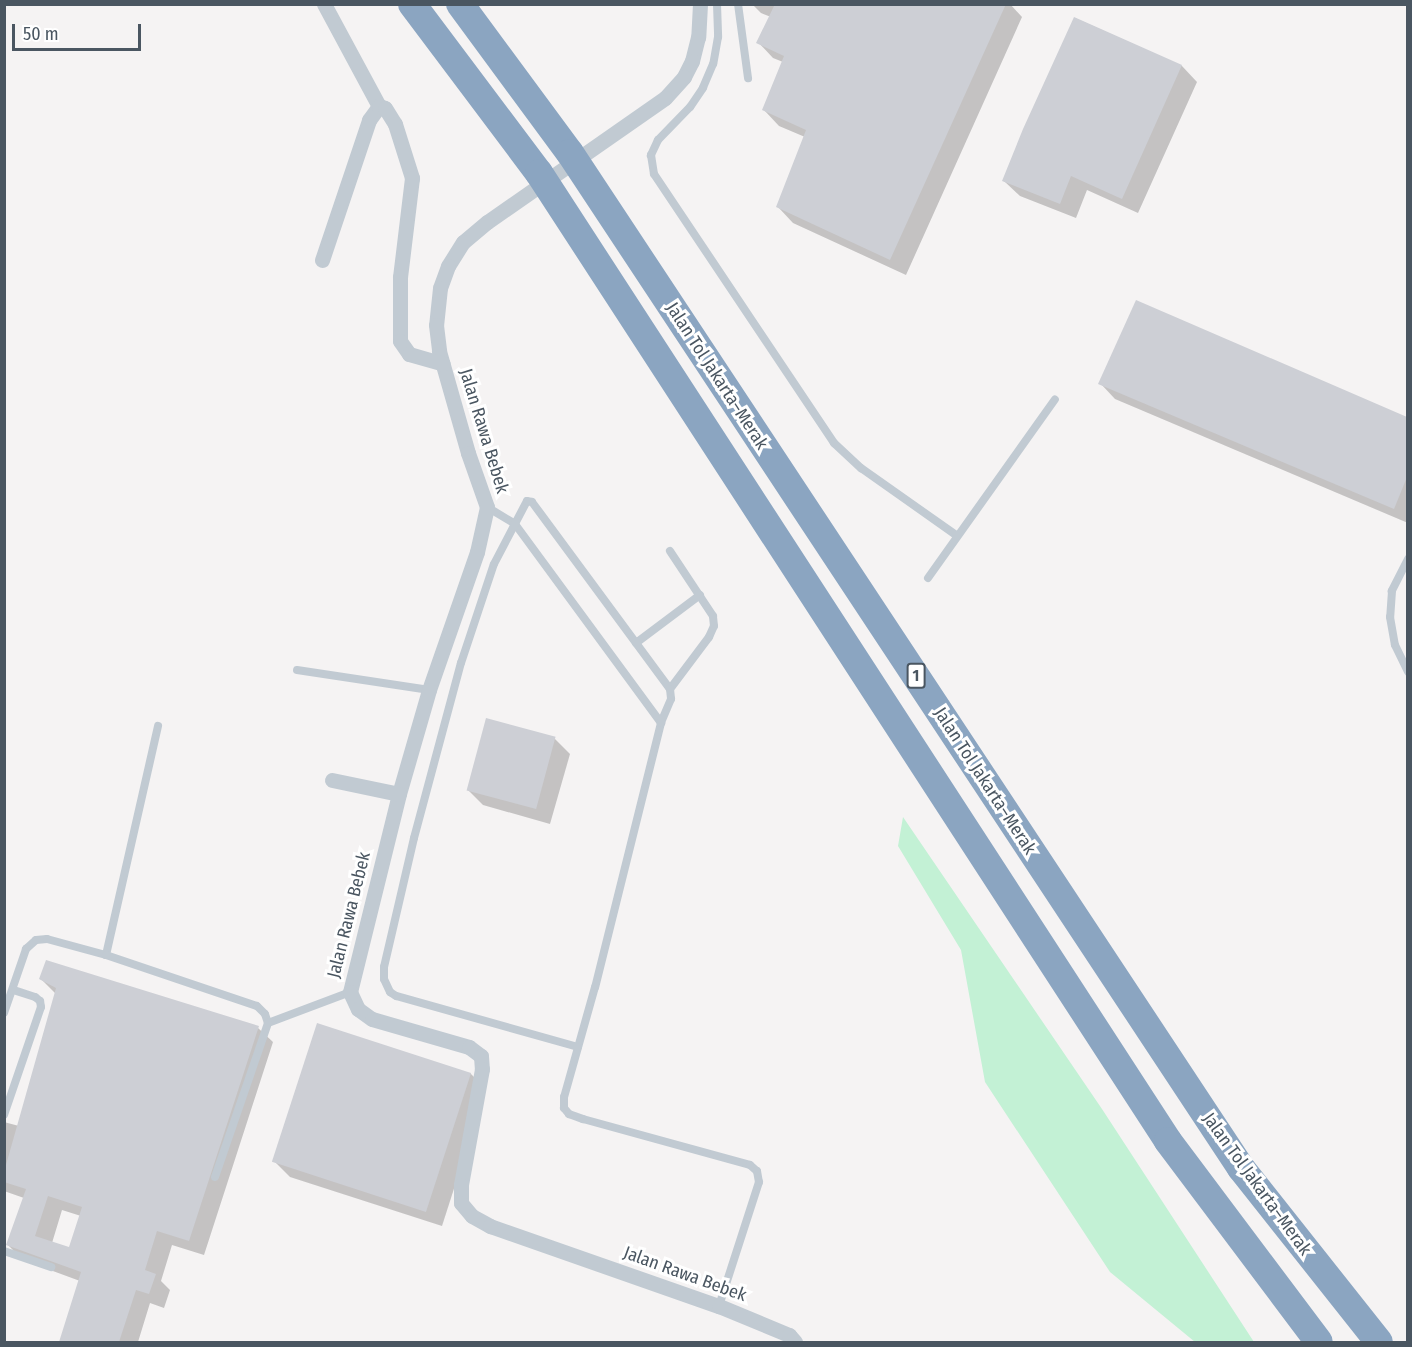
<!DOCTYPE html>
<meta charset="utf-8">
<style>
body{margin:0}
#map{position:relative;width:1412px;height:1347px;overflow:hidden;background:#f5f3f3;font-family:"Fira Sans Condensed",sans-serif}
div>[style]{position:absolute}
.green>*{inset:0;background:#c3f1d5}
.shadow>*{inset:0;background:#0003}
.building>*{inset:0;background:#cdcfd5;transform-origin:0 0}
.lane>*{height:8px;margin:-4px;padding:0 4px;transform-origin:4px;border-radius:4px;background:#c1cad2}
.street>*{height:15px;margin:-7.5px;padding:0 7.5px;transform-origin:7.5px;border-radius:7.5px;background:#c1cad2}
.highway>*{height:28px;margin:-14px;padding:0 14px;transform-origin:14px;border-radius:14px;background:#8ba5c1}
span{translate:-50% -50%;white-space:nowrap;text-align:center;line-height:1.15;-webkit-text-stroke:6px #fff;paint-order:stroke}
.shield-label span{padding:2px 4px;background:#fff;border:2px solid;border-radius:4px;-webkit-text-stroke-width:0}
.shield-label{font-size:16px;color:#4a5661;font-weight:700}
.street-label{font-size:18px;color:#4a5661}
.frame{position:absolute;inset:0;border:6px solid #4a5661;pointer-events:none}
.scale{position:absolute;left:12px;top:24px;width:129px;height:27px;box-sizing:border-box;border:3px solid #4a5661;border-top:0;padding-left:8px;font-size:18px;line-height:21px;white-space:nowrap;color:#4a5661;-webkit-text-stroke:4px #fff;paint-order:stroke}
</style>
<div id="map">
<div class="green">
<i style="clip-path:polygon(903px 817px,1102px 1109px,1254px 1342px,1195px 1342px,1110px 1272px,985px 1082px,961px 950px,898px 846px)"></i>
</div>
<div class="shadow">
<i style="clip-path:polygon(752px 4px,1010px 4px,1022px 17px,906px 275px,793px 223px,778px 207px,805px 137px,779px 126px,764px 110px,783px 62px,773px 58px,758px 42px,771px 17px,761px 13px)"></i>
<i style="clip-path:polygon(1075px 18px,1182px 66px,1197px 82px,1138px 213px,1087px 190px,1076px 218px,1020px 196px,1004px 181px)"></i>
<i style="clip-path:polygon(1136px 302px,1408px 419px,1408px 523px,1115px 399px,1100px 383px)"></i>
<i style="clip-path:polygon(554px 738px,570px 754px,550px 824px,483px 805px,468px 790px)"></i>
<i style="clip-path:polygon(evenodd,41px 979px,258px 1028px,273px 1042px,204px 1255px,172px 1245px,161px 1281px,170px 1290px,164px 1308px,150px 1303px,138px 1342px,60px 1342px,80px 1281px,23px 1260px,8px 1245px,24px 1198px,4px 1191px,4px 1122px,19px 1126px,56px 994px,41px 979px,62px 1210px,81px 1216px,70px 1249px,52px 1243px,62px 1210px)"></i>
<i style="clip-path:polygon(470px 1073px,486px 1089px,442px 1226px,290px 1177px,274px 1161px)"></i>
</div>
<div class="building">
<i style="clip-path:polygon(775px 4px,1006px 4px,890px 260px,776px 207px,806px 130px,762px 110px,784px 56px,756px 43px)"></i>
<i style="clip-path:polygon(1074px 17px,1182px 65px,1122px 199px,1071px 176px,1060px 204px,1002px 181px,1023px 129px)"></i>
<i style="clip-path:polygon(1136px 300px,1407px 417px,1407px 477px,1394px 509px,1098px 384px)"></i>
<i style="left:486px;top:718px;width:72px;height:75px;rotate:15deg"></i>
<i style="clip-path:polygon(evenodd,46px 960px,259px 1026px,189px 1241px,157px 1231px,145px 1270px,156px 1274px,149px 1294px,136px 1290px,119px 1342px,59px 1342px,81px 1272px,6px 1245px,26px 1189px,4px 1182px,4px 1172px,56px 988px,39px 979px,46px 960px,48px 1196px,82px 1207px,69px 1247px,35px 1236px,48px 1196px)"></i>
<i style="left:317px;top:1023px;width:162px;height:146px;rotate:18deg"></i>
</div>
<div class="lane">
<i style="left:717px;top:4px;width:33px;rotate:88deg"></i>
<i style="left:718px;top:37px;width:27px;rotate:100deg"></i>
<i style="left:713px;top:64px;width:26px;rotate:113deg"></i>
<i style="left:703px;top:88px;width:23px;rotate:124deg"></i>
<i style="left:690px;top:107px;width:46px;rotate:134.1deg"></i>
<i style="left:658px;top:140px;width:17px;rotate:115deg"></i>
<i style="left:651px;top:155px;width:19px;rotate:81deg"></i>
<i style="left:654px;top:174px;width:324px;rotate:56.2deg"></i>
<i style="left:834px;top:443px;width:37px;rotate:43deg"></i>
<i style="left:861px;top:468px;width:116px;rotate:35.2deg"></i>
<i style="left:738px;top:4px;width:75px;rotate:82.3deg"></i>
<i style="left:487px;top:507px;width:33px;rotate:31deg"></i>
<i style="left:515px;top:524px;width:247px;rotate:53.7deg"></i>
<i style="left:661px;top:723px;width:272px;rotate:104deg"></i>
<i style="left:595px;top:987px;width:114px;rotate:105.7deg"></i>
<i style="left:564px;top:1097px;width:11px;rotate:90deg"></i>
<i style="left:564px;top:1108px;width:8px;rotate:50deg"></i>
<i style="left:569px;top:1114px;width:15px;rotate:20deg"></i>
<i style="left:583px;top:1119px;width:173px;rotate:15.4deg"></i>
<i style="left:750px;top:1165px;width:9px;rotate:41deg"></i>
<i style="left:757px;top:1171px;width:11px;rotate:80deg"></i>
<i style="left:759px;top:1182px;width:130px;rotate:107.9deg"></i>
<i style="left:1408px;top:559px;width:36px;rotate:117deg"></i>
<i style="left:1392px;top:591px;width:26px;rotate:94deg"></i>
<i style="left:1390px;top:617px;width:28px;rotate:80deg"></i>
<i style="left:1395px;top:645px;width:30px;rotate:64deg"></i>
<i style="left:928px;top:578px;width:219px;rotate:-54.6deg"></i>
<i style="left:636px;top:643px;width:80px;rotate:-36.9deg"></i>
<i style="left:297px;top:670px;width:134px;rotate:8.6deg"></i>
<i style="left:670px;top:689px;width:65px;rotate:-53.1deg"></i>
<i style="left:709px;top:637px;width:12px;rotate:-66deg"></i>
<i style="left:714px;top:626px;width:10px;rotate:-96deg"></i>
<i style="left:713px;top:616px;width:78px;rotate:-123.5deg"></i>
<i style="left:106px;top:955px;width:235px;rotate:-77.2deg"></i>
<i style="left:4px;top:1013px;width:68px;rotate:-71deg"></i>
<i style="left:26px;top:949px;width:13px;rotate:-42deg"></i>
<i style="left:36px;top:940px;width:11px;rotate:-5deg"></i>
<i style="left:47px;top:939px;width:61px;rotate:15.2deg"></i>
<i style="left:106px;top:955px;width:159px;rotate:18.7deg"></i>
<i style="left:257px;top:1006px;width:11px;rotate:45deg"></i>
<i style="left:265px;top:1014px;width:9px;rotate:72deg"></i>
<i style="left:268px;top:1023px;width:88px;rotate:-20.7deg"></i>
<i style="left:578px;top:1047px;width:189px;rotate:-164.3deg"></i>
<i style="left:396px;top:996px;width:7px;rotate:-146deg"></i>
<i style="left:390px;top:992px;width:14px;rotate:-115deg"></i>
<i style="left:384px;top:979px;width:12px;rotate:-90deg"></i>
<i style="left:384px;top:967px;width:132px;rotate:-76.9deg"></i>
<i style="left:414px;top:838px;width:181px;rotate:-75deg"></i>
<i style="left:461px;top:663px;width:104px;rotate:-71.6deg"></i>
<i style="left:494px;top:564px;width:71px;rotate:-62.4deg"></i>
<i style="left:527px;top:501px;width:5px;rotate:11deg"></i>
<i style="left:532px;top:502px;width:232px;rotate:53.6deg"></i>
<i style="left:670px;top:689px;width:10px;rotate:84deg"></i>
<i style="left:671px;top:699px;width:26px;rotate:113deg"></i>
<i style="left:4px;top:1115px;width:114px;rotate:-71.1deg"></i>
<i style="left:41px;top:1007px;width:6px;rotate:-99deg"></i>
<i style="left:40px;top:1001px;width:6px;rotate:-141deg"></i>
<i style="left:35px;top:997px;width:23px;rotate:-162deg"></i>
<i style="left:215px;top:1177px;width:163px;rotate:-71deg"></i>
<i style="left:4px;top:1251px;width:50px;rotate:18.8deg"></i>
</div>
<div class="street">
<i style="left:324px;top:4px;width:116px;rotate:61.7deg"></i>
<i style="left:700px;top:4px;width:33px;rotate:93deg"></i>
<i style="left:698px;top:37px;width:25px;rotate:104deg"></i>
<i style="left:692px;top:61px;width:18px;rotate:117deg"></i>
<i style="left:684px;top:77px;width:28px;rotate:132deg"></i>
<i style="left:665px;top:98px;width:217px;rotate:145.1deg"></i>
<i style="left:487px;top:222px;width:31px;rotate:140deg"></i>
<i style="left:463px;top:242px;width:28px;rotate:122deg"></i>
<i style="left:448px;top:266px;width:23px;rotate:110deg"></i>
<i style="left:440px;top:288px;width:37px;rotate:96deg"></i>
<i style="left:436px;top:325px;width:26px;rotate:83deg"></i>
<i style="left:439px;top:351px;width:106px;rotate:74.1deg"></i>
<i style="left:468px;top:453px;width:57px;rotate:70.6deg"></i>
<i style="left:487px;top:507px;width:46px;rotate:102.5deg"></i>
<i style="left:477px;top:552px;width:146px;rotate:109.2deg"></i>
<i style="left:429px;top:690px;width:108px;rotate:106.1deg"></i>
<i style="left:399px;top:794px;width:204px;rotate:103.9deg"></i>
<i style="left:350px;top:992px;width:19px;rotate:65deg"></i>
<i style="left:358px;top:1009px;width:17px;rotate:36deg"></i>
<i style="left:372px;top:1019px;width:101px;rotate:16.1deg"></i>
<i style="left:469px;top:1047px;width:15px;rotate:37deg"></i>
<i style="left:481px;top:1056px;width:13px;rotate:86deg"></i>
<i style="left:482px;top:1069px;width:118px;rotate:100.3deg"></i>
<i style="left:461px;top:1185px;width:18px;rotate:90deg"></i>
<i style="left:461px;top:1203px;width:17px;rotate:50deg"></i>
<i style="left:472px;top:1216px;width:21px;rotate:29deg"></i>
<i style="left:490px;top:1226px;width:243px;rotate:19.3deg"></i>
<i style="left:719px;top:1306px;width:76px;rotate:22.5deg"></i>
<i style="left:789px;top:1335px;width:9px;rotate:49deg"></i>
<i style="left:322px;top:260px;width:148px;rotate:-71.4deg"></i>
<i style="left:369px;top:120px;width:17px;rotate:-54deg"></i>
<i style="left:379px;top:106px;width:6px;rotate:18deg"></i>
<i style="left:385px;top:108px;width:19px;rotate:58deg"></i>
<i style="left:395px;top:124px;width:57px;rotate:72.5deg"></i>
<i style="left:412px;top:178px;width:100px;rotate:96.9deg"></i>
<i style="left:400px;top:277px;width:64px;rotate:90deg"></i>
<i style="left:400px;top:341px;width:16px;rotate:55deg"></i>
<i style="left:409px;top:354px;width:35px;rotate:16deg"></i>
<i style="left:332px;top:780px;width:68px;rotate:11.8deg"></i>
</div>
<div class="highway">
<i style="left:412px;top:4px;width:211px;rotate:53.1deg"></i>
<i style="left:539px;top:173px;width:1154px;rotate:56.98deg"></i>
<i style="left:1168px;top:1141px;width:251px;rotate:53.1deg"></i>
<i style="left:460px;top:4px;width:185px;rotate:53.6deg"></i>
<i style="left:570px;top:153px;width:1217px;rotate:56.53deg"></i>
<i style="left:1241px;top:1168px;width:222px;rotate:51.6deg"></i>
</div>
<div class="shield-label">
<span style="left:916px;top:676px">1</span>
</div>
<div class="street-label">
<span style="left:717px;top:376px;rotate:57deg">Jalan Tol Jakarta–Merak</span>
<span style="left:484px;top:431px;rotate:73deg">Jalan Rawa Bebek</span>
<span style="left:985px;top:781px;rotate:57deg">Jalan Tol Jakarta–Merak</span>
<span style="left:349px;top:915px;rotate:-76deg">Jalan Rawa Bebek</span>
<span style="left:1257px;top:1184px;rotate:54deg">Jalan Tol Jakarta–Merak</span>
<span style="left:685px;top:1274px;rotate:20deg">Jalan Rawa Bebek</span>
</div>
<div class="frame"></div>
<div class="scale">50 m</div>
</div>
